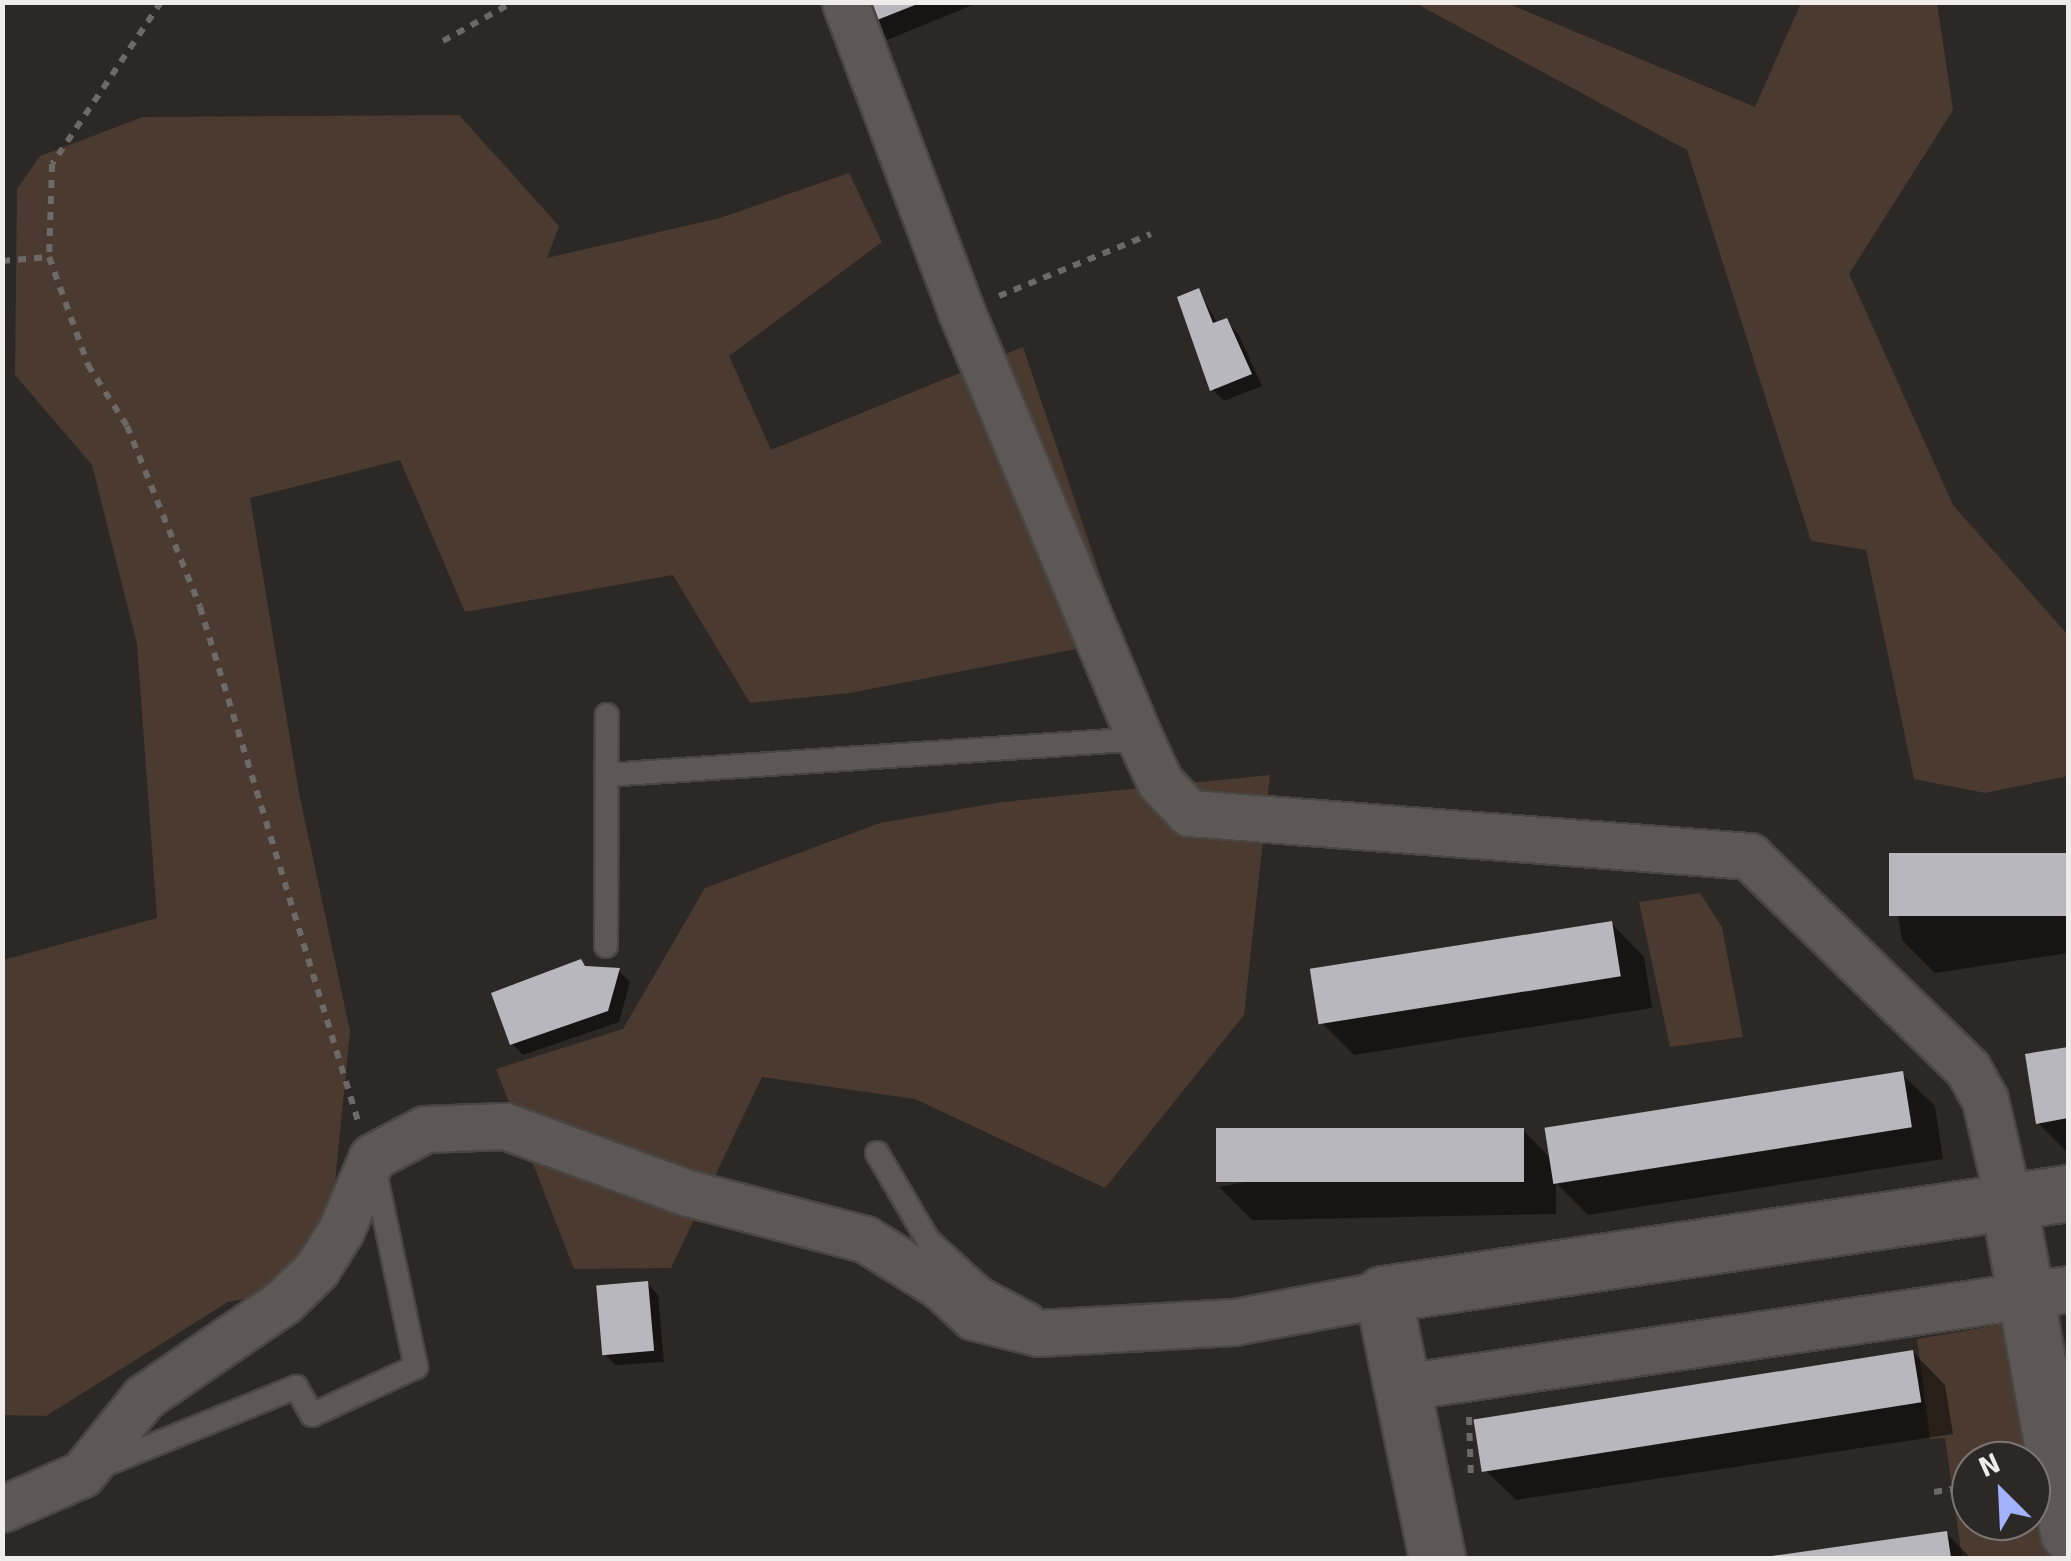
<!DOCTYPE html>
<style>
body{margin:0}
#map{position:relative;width:2071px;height:1561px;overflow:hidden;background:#2c2825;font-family:Signika,sans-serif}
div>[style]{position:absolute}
.green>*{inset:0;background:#4b3a2f}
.shadow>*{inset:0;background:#0007}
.building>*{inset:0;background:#b7b7bd;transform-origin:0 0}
.path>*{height:6px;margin-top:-3px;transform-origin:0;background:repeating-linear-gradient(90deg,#6c6966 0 8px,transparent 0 16px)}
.roads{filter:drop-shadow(2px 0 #494643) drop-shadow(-2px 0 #494643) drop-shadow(0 2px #494643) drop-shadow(0 -2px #494643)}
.lane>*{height:22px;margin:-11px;padding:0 11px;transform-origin:11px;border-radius:11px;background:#5d5855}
.street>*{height:45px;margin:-22.5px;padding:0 22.5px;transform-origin:22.5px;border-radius:22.5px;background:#5d5855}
.secondary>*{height:55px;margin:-27.5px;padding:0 27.5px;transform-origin:27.5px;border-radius:27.5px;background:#5d5855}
span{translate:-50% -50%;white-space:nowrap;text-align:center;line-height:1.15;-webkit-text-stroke:10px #2c2825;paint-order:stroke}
.frame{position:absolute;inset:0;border:5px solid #efecea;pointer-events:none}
.north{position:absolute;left:1951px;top:1441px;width:100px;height:100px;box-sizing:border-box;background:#2c2825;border:2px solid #7a7674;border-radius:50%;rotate:336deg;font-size:28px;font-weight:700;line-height:40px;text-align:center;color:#efecea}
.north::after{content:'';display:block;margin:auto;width:35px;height:45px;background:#a3b2fd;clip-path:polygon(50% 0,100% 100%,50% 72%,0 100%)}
</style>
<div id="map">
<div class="green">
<i style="clip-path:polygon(1415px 3px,1507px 3px,1755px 107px,1801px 3px,1937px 3px,1953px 110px,1849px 274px,1953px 505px,2068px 635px,2068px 776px,1985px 793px,1914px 779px,1866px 550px,1811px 541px,1687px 150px)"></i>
<i style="clip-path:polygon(459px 115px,559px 226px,547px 258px,720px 218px,849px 173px,882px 242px,729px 356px,771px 450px,1023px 347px,1122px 640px,850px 693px,750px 703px,673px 575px,465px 612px,400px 460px,250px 498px,299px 793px,350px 1031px,325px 1284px,228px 1302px,46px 1416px,3px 1415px,3px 960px,157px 918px,137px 644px,92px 465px,15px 375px,17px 189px,40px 156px,143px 117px)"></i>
<i style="clip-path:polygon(1270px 775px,1244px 1015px,1105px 1188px,915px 1099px,762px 1077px,671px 1268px,574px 1269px,496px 1069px,623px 1029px,705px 888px,880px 823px,1002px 802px)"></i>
<i style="clip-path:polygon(1700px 893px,1722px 927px,1743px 1037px,1670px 1047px,1639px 902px)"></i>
<i style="clip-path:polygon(evenodd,2009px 1323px,2052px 1558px,1962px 1558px,1945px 1438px,1930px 1439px,1917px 1339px,2009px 1323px,1971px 1461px,2031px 1461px,2031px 1521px,1971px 1521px,1971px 1461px)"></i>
</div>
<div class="shadow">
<i style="clip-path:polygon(861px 2px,980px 2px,887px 40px)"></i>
<i style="clip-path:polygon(1199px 291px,1218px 324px,1226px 321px,1238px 333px,1262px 386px,1224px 401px,1212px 389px)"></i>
<i style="clip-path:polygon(2068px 856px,2068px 953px,1935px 973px,1902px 940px,1893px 883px)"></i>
<i style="clip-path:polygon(1612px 924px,1644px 957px,1652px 1008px,1354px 1055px,1321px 1022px)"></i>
<i style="clip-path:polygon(588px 969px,618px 970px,630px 982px,619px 1022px,523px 1055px,512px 1043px)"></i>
<i style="clip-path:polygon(2068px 1050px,2068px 1153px,2038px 1123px,2028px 1056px)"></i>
<i style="clip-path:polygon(1902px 1074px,1935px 1106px,1943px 1159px,1588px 1215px,1556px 1183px,1556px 1214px,1252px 1220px,1219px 1187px,1523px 1130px,1551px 1159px)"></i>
<i style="clip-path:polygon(647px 1283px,658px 1295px,664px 1362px,616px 1365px,604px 1354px)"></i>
<i style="clip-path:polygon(1913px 1352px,1945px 1385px,1953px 1434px,1516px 1500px,1483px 1468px)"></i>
<i style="clip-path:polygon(1946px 1533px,1971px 1558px,1774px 1558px)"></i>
</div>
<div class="building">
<i style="clip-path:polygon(859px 2px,920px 2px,920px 3px,867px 24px)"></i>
<i style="clip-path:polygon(1199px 288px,1213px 323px,1227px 318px,1252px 374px,1210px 391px,1177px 297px)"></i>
<i style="left:2068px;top:853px;width:63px;height:179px;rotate:90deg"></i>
<i style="left:1612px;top:921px;width:56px;height:306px;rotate:81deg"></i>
<i style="clip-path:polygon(581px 959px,585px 966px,620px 968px,608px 1011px,510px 1045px,491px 993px)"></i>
<i style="clip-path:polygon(2068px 1047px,2068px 1118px,2036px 1124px,2025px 1054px)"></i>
<i style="left:1903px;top:1071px;width:57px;height:363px;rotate:81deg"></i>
<i style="left:1524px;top:1128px;width:54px;height:308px;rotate:90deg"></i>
<i style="left:648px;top:1281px;width:70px;height:52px;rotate:85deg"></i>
<i style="left:1913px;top:1350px;width:53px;height:445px;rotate:81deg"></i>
<i style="clip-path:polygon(1947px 1531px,1951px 1558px,1772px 1558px,1772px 1556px)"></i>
</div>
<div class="path">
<i style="left:161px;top:2px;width:195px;rotate:123.9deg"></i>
<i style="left:52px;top:164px;width:93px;rotate:91.8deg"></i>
<i style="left:49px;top:257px;width:115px;rotate:70.1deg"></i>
<i style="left:88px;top:365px;width:72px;rotate:57.4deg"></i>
<i style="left:127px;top:426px;width:195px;rotate:68deg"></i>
<i style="left:200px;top:607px;width:538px;rotate:72.91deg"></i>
<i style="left:443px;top:41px;width:80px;rotate:-29.1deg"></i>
<i style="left:2px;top:261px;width:47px;rotate:-4.9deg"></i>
<i style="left:999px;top:296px;width:164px;rotate:-22.2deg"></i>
<i style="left:1469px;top:1417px;width:62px;rotate:88.2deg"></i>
<i style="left:1934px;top:1492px;width:37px;rotate:-9deg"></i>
</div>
<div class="roads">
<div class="lane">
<i style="left:607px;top:775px;width:534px;rotate:-3.86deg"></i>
<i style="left:606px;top:946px;width:231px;rotate:-89.8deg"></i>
<i style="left:877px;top:1153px;width:101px;rotate:59.6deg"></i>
<i style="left:928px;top:1240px;width:74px;rotate:42.3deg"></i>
<i style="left:983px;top:1290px;width:55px;rotate:28deg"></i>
<i style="left:99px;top:1467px;width:213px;rotate:-22.1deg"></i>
<i style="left:296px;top:1387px;width:32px;rotate:60deg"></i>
<i style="left:312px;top:1415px;width:115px;rotate:-24.8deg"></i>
<i style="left:416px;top:1367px;width:203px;rotate:-101.9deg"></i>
</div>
<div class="street">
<i style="left:845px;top:2px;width:330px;rotate:69.4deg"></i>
<i style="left:961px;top:311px;width:464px;rotate:67.3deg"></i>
<i style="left:1140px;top:739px;width:47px;rotate:65.1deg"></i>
<i style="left:1160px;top:782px;width:42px;rotate:46.9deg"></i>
<i style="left:1189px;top:813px;width:562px;rotate:4.39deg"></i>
<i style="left:1749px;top:856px;width:305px;rotate:44.2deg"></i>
<i style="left:1968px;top:1069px;width:35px;rotate:61deg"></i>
<i style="left:1985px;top:1100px;width:107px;rotate:77deg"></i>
<i style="left:1403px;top:1387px;width:672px;rotate:-8.38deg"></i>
<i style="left:2px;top:1509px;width:87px;rotate:-23.6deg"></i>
<i style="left:82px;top:1474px;width:99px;rotate:-51.2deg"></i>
<i style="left:144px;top:1397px;width:170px;rotate:-34.4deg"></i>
<i style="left:284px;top:1301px;width:45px;rotate:-44.1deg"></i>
<i style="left:316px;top:1270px;width:47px;rotate:-58deg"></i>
<i style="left:341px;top:1230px;width:79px;rotate:-67deg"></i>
<i style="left:372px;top:1157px;width:60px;rotate:-27.8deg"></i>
<i style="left:425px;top:1129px;width:80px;rotate:-2.1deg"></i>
<i style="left:505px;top:1126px;width:195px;rotate:20.1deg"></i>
<i style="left:688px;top:1193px;width:183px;rotate:14.6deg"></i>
<i style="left:865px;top:1239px;width:89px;rotate:32.1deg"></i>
<i style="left:940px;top:1286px;width:46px;rotate:42.4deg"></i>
<i style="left:974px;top:1317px;width:66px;rotate:14deg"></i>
<i style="left:1038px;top:1333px;width:196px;rotate:-3.2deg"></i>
<i style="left:1234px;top:1322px;width:152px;rotate:-10.6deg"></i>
</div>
<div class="secondary">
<i style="left:2009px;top:1204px;width:334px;rotate:79.8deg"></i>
<i style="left:1437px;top:1558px;width:269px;rotate:-101.6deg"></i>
<i style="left:1383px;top:1294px;width:692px;rotate:-8.39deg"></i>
</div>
</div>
<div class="frame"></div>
<div class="north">N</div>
</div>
